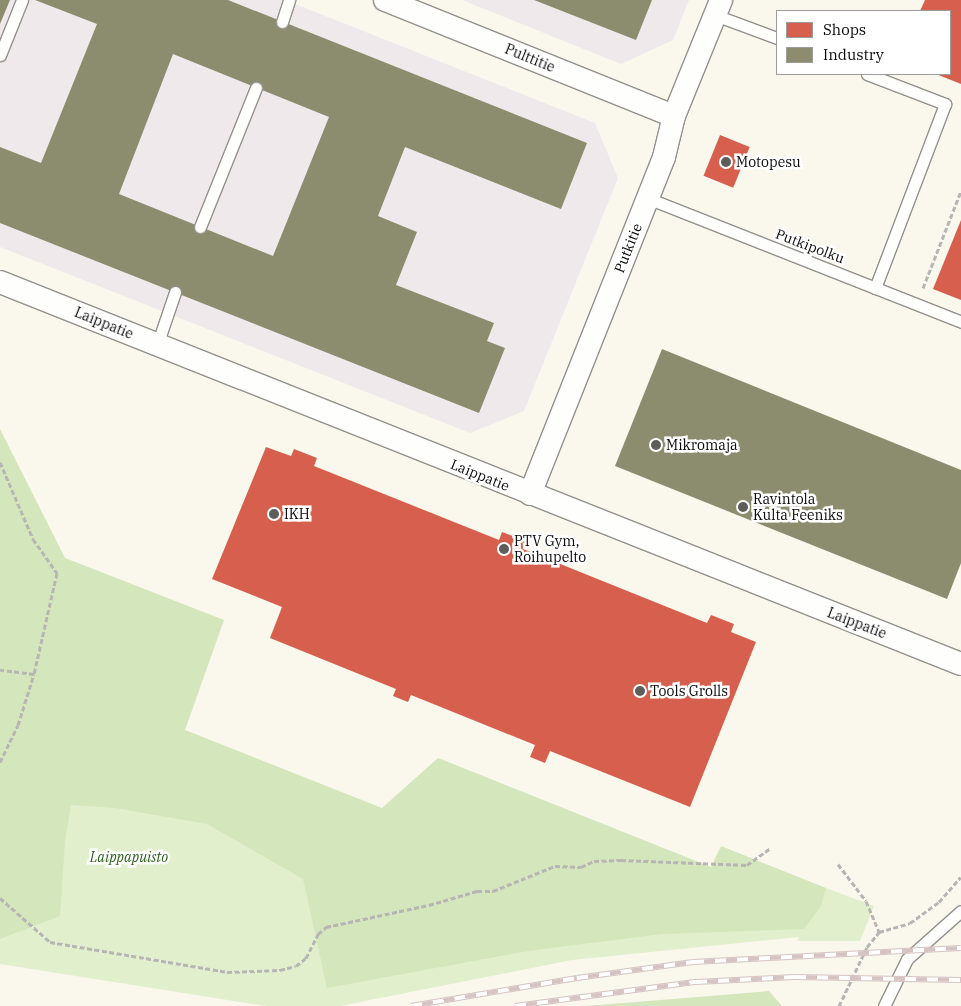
<!DOCTYPE html>
<style>
body{margin:0}
#map{position:relative;width:961px;height:1006px;overflow:hidden;background:#faf7ed;font-family:"IBM Plex Serif",serif}
div>[style]{position:absolute}
.industrial>*{inset:0;background:#f0e9eb}
.green>*{inset:0;background:#e2efcd}
.forest>*{inset:0;background:#d3e6bc}
.shops>*{inset:0;background:#d6604d;transform-origin:0 0}
.industry>*{inset:0;background:#8c8c6e}
.path>*{height:3px;margin-top:-1.5px;transform-origin:0;background:repeating-linear-gradient(90deg,#b7b6b5 0 5px,transparent 0 7.5px)}
.roads{filter:drop-shadow(1px 0 #92918c) drop-shadow(-1px 0 #92918c) drop-shadow(0 1px #92918c) drop-shadow(0 -1px #92918c)}
.service>*{height:11px;margin:-5.5px;padding:0 5.5px;transform-origin:5.5px;border-radius:5.5px;background:#fefefc}
.minor>*{height:22px;margin:-11px;padding:0 11px;transform-origin:11px;border-radius:11px;background:#fefefc}
.rail>*{height:5.5px;margin-top:-2.75px;transform-origin:0;background:repeating-linear-gradient(90deg,#fff 0 11px,#d6c4c3 0 22px);box-sizing:border-box;border-block:1px solid #d6c4c3}
.dots>*{width:14px;height:14px;translate:-50% -50%;box-sizing:border-box;border:2px solid #fff;border-radius:50%}
span{translate:-50% -50%;white-space:nowrap;text-align:center;line-height:1.15;-webkit-text-stroke:5px #fff;paint-order:stroke}
.street-label{font-size:14px;color:#0a0a0a}
.poi-label{font-size:14px;color:#0a0a0a}
.left{translate:0 -50%;text-align:left}
.park-label{font-size:14px;color:#2c601c;font-style:italic}
.legend{position:absolute;left:776px;top:10px;width:175px;height:65px;box-sizing:border-box;background:#fff;border:1px solid #9d9d9d;margin:0;padding:6px 9px;list-style:none;font-size:15px;color:#0a0a0a}
.legend li{display:flex;align-items:center;gap:10px;height:25px}
.legend b{width:25px;border:1px solid #9d9d9d}
</style>
<div id="map">
<div class="industrial">
<i style="clip-path:polygon(0 0,285px 0,595px 123px,618px 178px,524px 411px,470px 433px,0 247px)"></i>
<i style="clip-path:polygon(462px 0,689px 0,673px 40px,621px 64px)"></i>
</div>
<div class="green">
<i style="clip-path:polygon(0 490px,172px 738px,393px 816px,720px 876px,821px 905px,826px 888px,874px 906px,860px 941px,797px 941px,799px 937px,572px 960px,340px 1006px,266px 1006px,0 964px)"></i>
</div>
<div class="forest">
<i style="clip-path:polygon(0 429px,65px 558px,224px 620px,185px 730px,382px 808px,438px 758px,711px 867px,721px 846px,826px 888px,821px 906px,804px 929px,662px 934px,528px 951px,327px 988px,303px 879px,207px 824px,115px 808px,71px 805px,65px 841px,60px 916px,0 939px)"></i>
<i style="clip-path:polygon(769px 991px,782px 1006px,586px 1006px,710px 996px)"></i>
</div>
<div class="shops">
<i style="clip-path:polygon(925px 0,961px 0,961px 84px,936px 74px,950px 74px,950px 11px,920px 11px)"></i>
<i style="left:720px;top:135px;width:32px;height:44px;rotate:22deg"></i>
<i style="clip-path:polygon(961px 220px,961px 300px,933px 289px)"></i>
<i style="clip-path:polygon(266px 447px,291px 456px,294px 449px,317px 458px,314px 466px,499px 540px,502px 532px,526px 541px,523px 549px,707px 623px,711px 615px,734px 624px,731px 632px,756px 642px,690px 807px,550px 751px,545px 763px,530px 757px,535px 745px,411px 695px,408px 702px,393px 696px,396px 689px,270px 638px,282px 607px,212px 579px)"></i>
</div>
<div class="industry">
<i style="clip-path:polygon(0 0,10px 0,0 24px)"></i>
<i style="clip-path:polygon(evenodd,35px 0,228px 0,587px 143px,561px 209px,405px 147px,378px 216px,417px 232px,396px 285px,494px 323px,487px 341px,505px 348px,479px 413px,0 223px,0 147px,41px 163px,97px 24px,35px 0,173px 54px,329px 117px,273px 256px,119px 194px,173px 54px)"></i>
<i style="clip-path:polygon(534px 0,652px 0,636px 40px)"></i>
<i style="clip-path:polygon(662px 349px,961px 470px,961px 563px,947px 599px,615px 466px)"></i>
</div>
<div class="path">
<i style="left:923px;top:288px;width:104px;rotate:-68.6deg"></i>
<i style="left:0;top:462px;width:84px;rotate:66.8deg"></i>
<i style="left:33px;top:539px;width:42px;rotate:54.8deg"></i>
<i style="left:57px;top:573px;width:104px;rotate:102.8deg"></i>
<i style="left:34px;top:674px;width:34px;rotate:-173deg"></i>
<i style="left:0;top:762px;width:41px;rotate:-64.1deg"></i>
<i style="left:18px;top:725px;width:53px;rotate:-72.6deg"></i>
<i style="left:838px;top:864px;width:46px;rotate:52.9deg"></i>
<i style="left:866px;top:901px;width:34px;rotate:67deg"></i>
<i style="left:0;top:898px;width:67px;rotate:41.3deg"></i>
<i style="left:50px;top:942px;width:180px;rotate:9.6deg"></i>
<i style="left:227px;top:972px;width:53px;rotate:-2.2deg"></i>
<i style="left:280px;top:970px;width:16px;rotate:-14deg"></i>
<i style="left:296px;top:966px;width:13px;rotate:-39deg"></i>
<i style="left:306px;top:958px;width:27px;rotate:-63deg"></i>
<i style="left:318px;top:934px;width:11px;rotate:-41deg"></i>
<i style="left:326px;top:927px;width:105px;rotate:-12.1deg"></i>
<i style="left:429px;top:905px;width:50px;rotate:-16.3deg"></i>
<i style="left:477px;top:891px;width:16px"></i>
<i style="left:493px;top:891px;width:67px;rotate:-22deg"></i>
<i style="left:555px;top:866px;width:26px;rotate:2deg"></i>
<i style="left:581px;top:867px;width:14px;rotate:-25deg"></i>
<i style="left:594px;top:861px;width:27px;rotate:-2deg"></i>
<i style="left:621px;top:860px;width:126px;rotate:2.3deg"></i>
<i style="left:747px;top:865px;width:29px;rotate:-36deg"></i>
<i style="left:839px;top:1006px;width:65px;rotate:-64.6deg"></i>
<i style="left:867px;top:947px;width:19px;rotate:-51deg"></i>
<i style="left:879px;top:932px;width:32px;rotate:-16deg"></i>
<i style="left:910px;top:923px;width:36px;rotate:-36deg"></i>
<i style="left:939px;top:902px;width:33px;rotate:-49deg"></i>
</div>
<div class="roads">
<div class="service">
<i style="left:715px;top:15px;width:66px;rotate:20.4deg"></i>
<i style="left:282px;top:22px;width:23px;rotate:-72deg"></i>
<i style="left:0;top:55px;width:59px;rotate:-68.2deg"></i>
<i style="left:867px;top:74px;width:84px;rotate:21deg"></i>
<i style="left:945px;top:104px;width:197px;rotate:110.8deg"></i>
<i style="left:647px;top:198px;width:338px;rotate:21.5deg"></i>
<i style="left:200px;top:227px;width:150px;rotate:-68.1deg"></i>
<i style="left:157px;top:345px;width:56px;rotate:-71.2deg"></i>
<i style="left:884px;top:1006px;width:52px;rotate:-63.9deg"></i>
<i style="left:907px;top:959px;width:72px;rotate:-41.6deg"></i>
</div>
<div class="minor">
<i style="left:385px;top:0;width:311px;rotate:21.9deg"></i>
<i style="left:0;top:282px;width:1034px;rotate:21.68deg"></i>
<i style="left:530px;top:494px;width:363px;rotate:-68.3deg"></i>
<i style="left:664px;top:157px;width:42px;rotate:-76.3deg"></i>
<i style="left:674px;top:116px;width:125px;rotate:-67.9deg"></i>
</div>
</div>
<div class="rail">
<i style="left:411px;top:1006px;width:168px;rotate:-9.6deg"></i>
<i style="left:577px;top:978px;width:117px;rotate:-7.9deg"></i>
<i style="left:693px;top:962px;width:268px;rotate:-3deg"></i>
<i style="left:515px;top:1006px;width:183px;rotate:-7.6deg"></i>
<i style="left:696px;top:982px;width:99px;rotate:-2.9deg"></i>
<i style="left:795px;top:977px;width:166px;rotate:1deg"></i>
</div>
<div class="dots">
<i style="left:726px;top:162px;background:#5e5d59"></i>
<i style="left:656px;top:445px;background:#5e5d59"></i>
<i style="left:743px;top:507px;background:#5e5d59"></i>
<i style="left:274px;top:514px;background:#5e5d59"></i>
<i style="left:504px;top:549px;background:#5e5d59"></i>
<i style="left:640px;top:691px;background:#5e5d59"></i>
</div>
<div class="street-label">
<span style="left:530px;top:58px;rotate:22deg">Pulttitie</span>
<span style="left:810px;top:246px;rotate:21deg">Putkipolku</span>
<span style="left:628px;top:248px;rotate:-68deg">Putkitie</span>
<span style="left:104px;top:323px;rotate:22deg">Laippatie</span>
<span style="left:480px;top:475px;rotate:22deg">Laippatie</span>
<span style="left:857px;top:623px;rotate:21deg">Laippatie</span>
</div>
<div class="poi-label">
<span class="left" style="left:736px;top:162px">Motopesu</span>
<span class="left" style="left:666px;top:445px">Mikromaja</span>
<span class="left" style="left:753px;top:507px">Ravintola<br>Kulta Feeniks</span>
<span class="left" style="left:284px;top:514px">IKH</span>
<span class="left" style="left:514px;top:549px">PTV Gym,<br>Roihupelto</span>
<span class="left" style="left:650px;top:691px">Tools Grolls</span>
</div>
<div class="park-label">
<span style="left:129px;top:857px">Laippapuisto</span>
</div>
<ul class="legend">
<li><b style="height:14px;background:#d6604d"></b>Shops</li>
<li><b style="height:14px;background:#8c8c6e"></b>Industry</li>
</ul>
</div>
